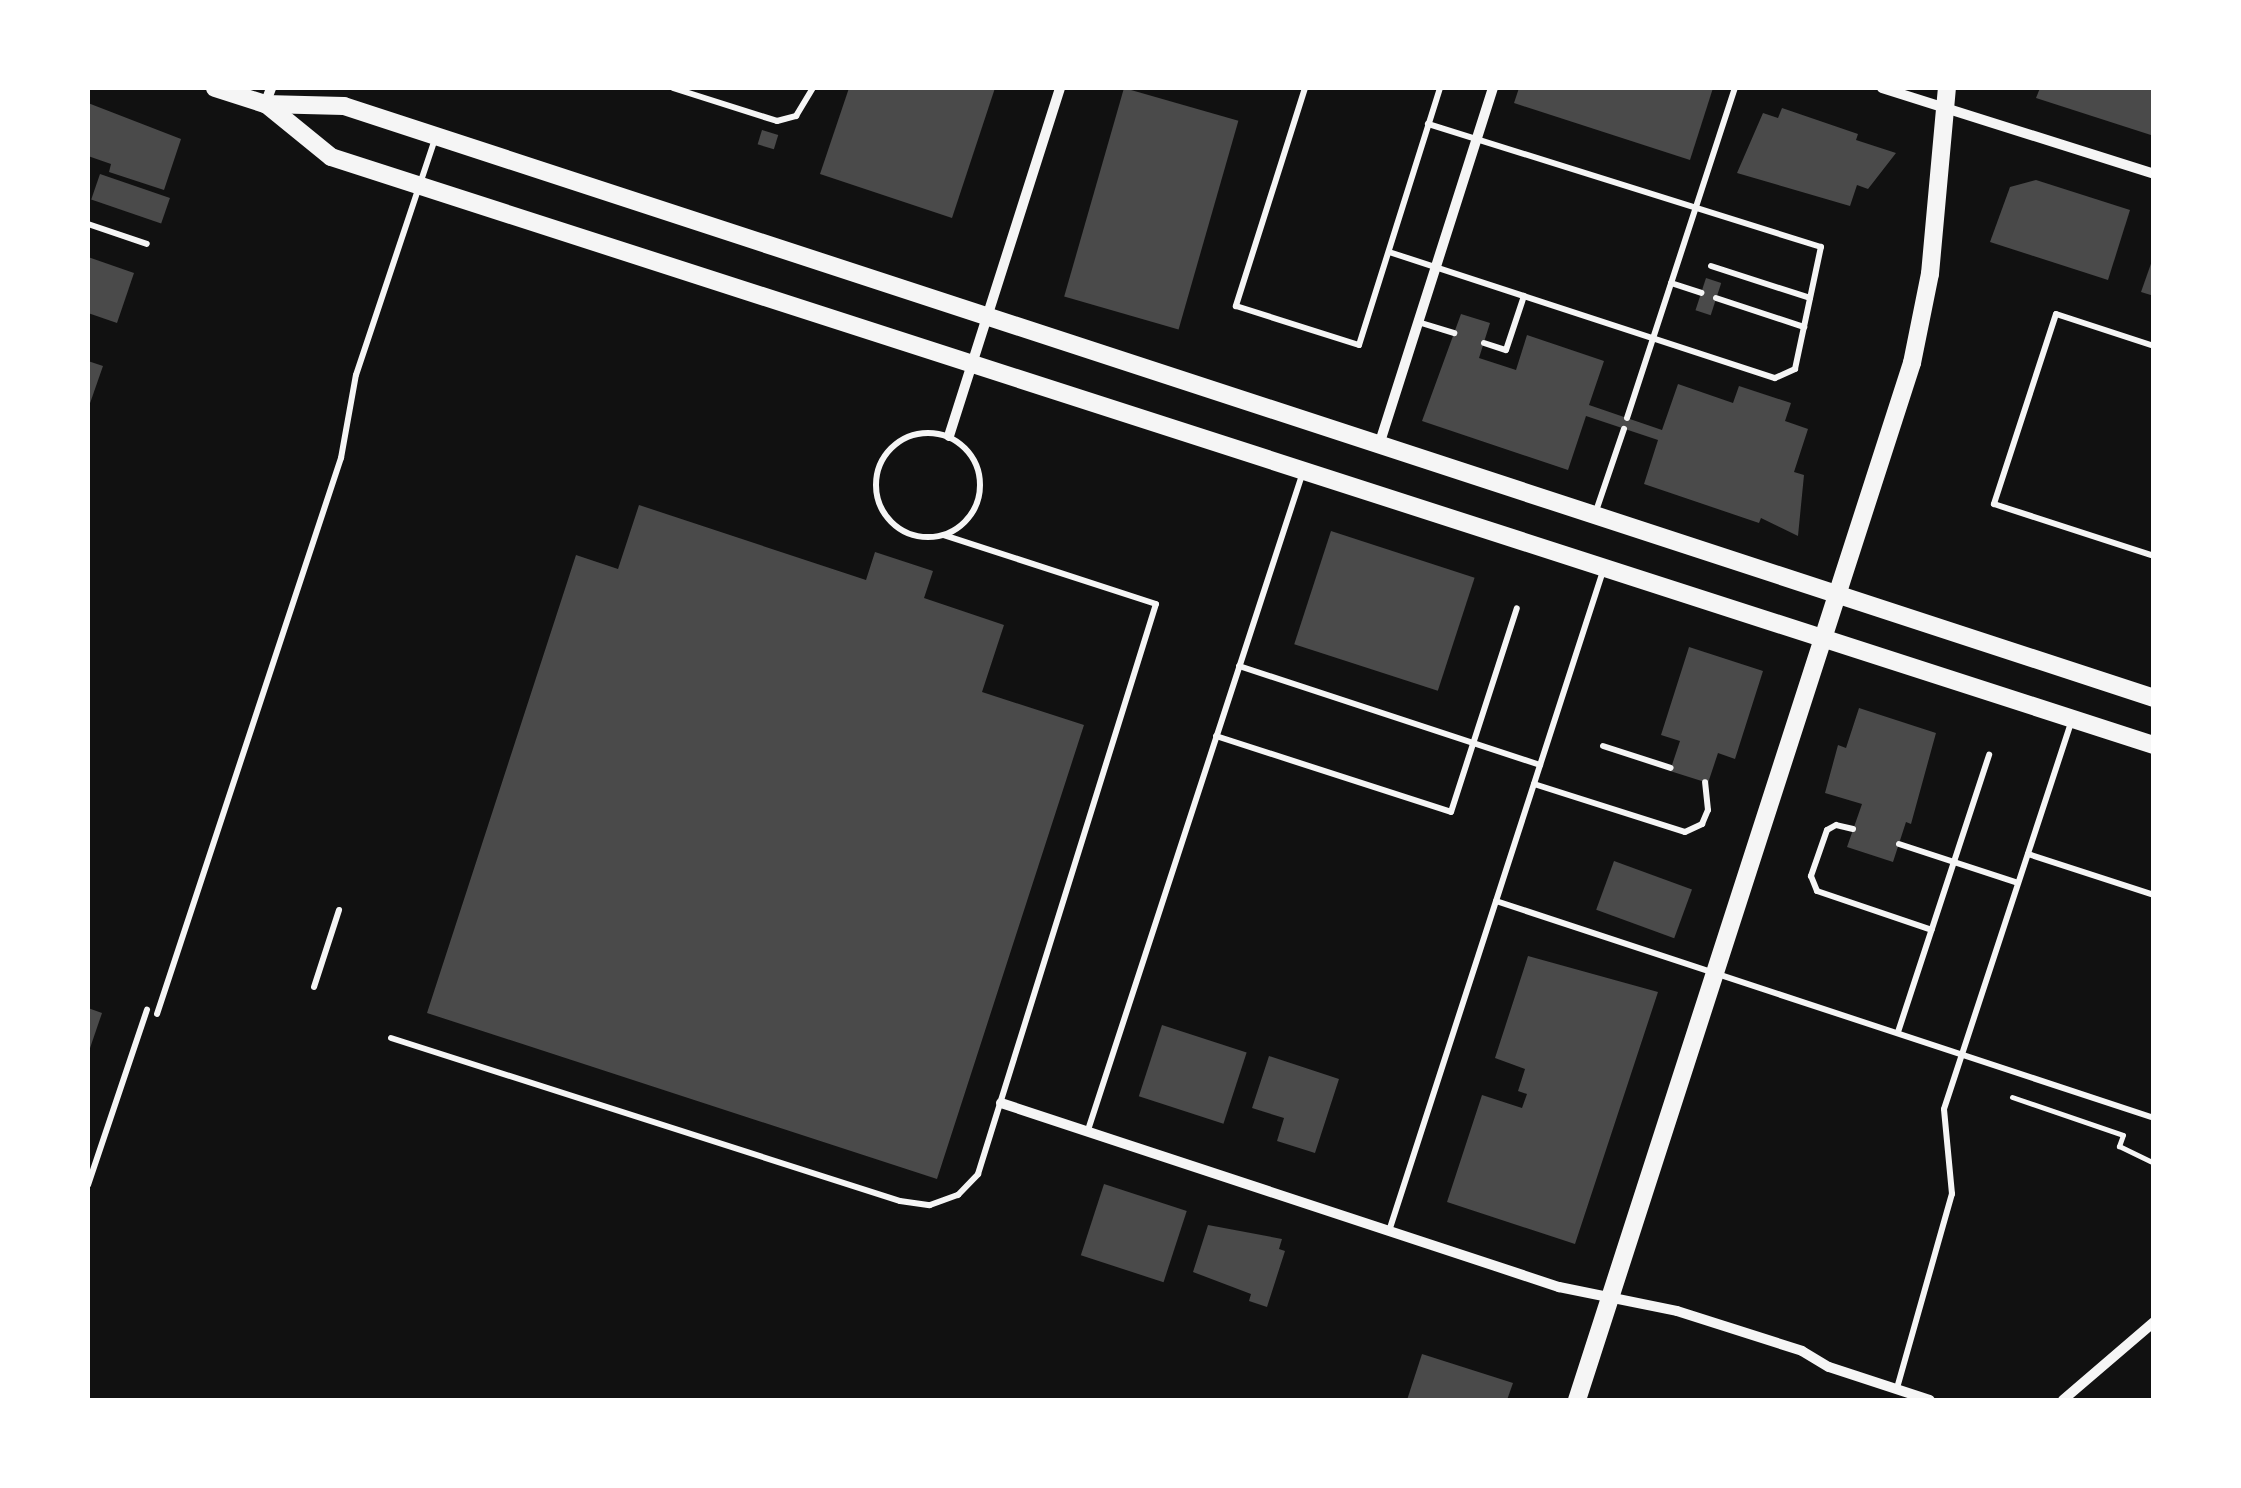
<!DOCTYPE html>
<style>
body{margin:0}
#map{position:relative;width:2241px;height:1488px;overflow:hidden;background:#111;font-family:"Fira Sans Condensed",sans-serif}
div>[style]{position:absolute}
.building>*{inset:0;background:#4a4a4a;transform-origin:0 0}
.path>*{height:5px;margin:-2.5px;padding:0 2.5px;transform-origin:2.5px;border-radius:2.5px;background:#f5f5f5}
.service>*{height:6px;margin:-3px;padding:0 3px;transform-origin:3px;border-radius:3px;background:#f5f5f5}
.service>.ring{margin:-3px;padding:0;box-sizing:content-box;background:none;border:6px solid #f5f5f5;border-radius:50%}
.minor>*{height:10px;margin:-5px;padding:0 5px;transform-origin:5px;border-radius:5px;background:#f5f5f5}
.secondary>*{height:18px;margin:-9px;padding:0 9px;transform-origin:9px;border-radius:9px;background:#f5f5f5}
span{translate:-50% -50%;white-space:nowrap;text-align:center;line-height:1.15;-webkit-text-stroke:10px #fff;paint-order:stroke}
.frame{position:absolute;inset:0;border:90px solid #fff;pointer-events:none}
</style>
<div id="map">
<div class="building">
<i style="clip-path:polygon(849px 88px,995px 88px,952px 218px,820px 174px)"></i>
<i style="left:1124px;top:88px;width:119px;height:217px;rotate:16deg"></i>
<i style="clip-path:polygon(1519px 88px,1713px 88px,1690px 160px,1514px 103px)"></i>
<i style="clip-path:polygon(2040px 88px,2154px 88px,2154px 136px,2036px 98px)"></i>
<i style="clip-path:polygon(88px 103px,181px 139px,164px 190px,109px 172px,111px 164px,88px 156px)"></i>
<i style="clip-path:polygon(1782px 108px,1858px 134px,1856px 140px,1896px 153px,1868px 189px,1857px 185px,1850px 206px,1737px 173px,1763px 113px,1778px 118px)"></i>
<i style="left:762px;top:130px;width:17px;height:15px;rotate:17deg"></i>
<i style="left:100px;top:174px;width:74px;height:27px;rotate:19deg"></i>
<i style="clip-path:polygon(2036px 180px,2130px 210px,2108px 280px,1990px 242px,2010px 187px)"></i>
<i style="clip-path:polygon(88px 257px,134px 273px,117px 323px,88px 313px)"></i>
<i style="clip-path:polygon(2153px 258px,2154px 258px,2154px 296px,2141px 292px)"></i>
<i style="left:1706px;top:278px;width:16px;height:34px;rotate:18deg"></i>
<i style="clip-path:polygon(1461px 314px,1490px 323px,1479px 358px,1516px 370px,1527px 335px,1604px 361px,1589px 405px,1662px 430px,1678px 384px,1733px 403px,1739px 386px,1791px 403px,1785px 421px,1808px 429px,1794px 472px,1804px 475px,1798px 536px,1761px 518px,1759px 523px,1644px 484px,1658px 440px,1586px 416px,1568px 470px,1422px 421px)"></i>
<i style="clip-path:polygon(88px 361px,103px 366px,88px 409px)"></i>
<i style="clip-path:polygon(639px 505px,866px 580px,875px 552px,933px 571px,924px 598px,1004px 625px,982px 692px,1084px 725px,937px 1179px,427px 1013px,576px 555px,618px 569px)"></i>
<i style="left:1331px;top:531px;width:151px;height:119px;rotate:18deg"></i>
<i style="clip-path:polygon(1689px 647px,1763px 671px,1735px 759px,1718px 753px,1708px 783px,1670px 771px,1680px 741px,1661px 735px)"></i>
<i style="clip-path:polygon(1859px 708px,1936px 733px,1911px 824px,1906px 822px,1893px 862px,1847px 847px,1862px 804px,1825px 793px,1838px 745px,1846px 748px)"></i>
<i style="left:1614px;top:861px;width:83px;height:52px;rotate:20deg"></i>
<i style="clip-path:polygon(1528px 956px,1658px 992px,1575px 1244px,1447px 1202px,1482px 1095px,1522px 1108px,1527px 1094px,1518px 1091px,1525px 1069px,1495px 1058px)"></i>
<i style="clip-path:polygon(88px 1008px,102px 1013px,88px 1054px)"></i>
<i style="left:1162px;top:1025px;width:89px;height:75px;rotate:18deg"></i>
<i style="clip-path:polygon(1269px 1056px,1339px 1079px,1315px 1153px,1277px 1141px,1284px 1118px,1252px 1108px)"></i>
<i style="left:1104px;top:1184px;width:87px;height:75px;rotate:18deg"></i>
<i style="clip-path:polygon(1208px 1225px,1282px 1239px,1279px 1249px,1285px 1251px,1267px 1307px,1249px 1301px,1251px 1294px,1193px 1272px)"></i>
<i style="clip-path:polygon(1422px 1354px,1513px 1383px,1507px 1400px,1407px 1400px)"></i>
</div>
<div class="path">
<i style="left:2012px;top:1097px;width:117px;rotate:18.9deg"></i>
<i style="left:2123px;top:1135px;width:12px;rotate:110deg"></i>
<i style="left:2119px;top:1146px;width:39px;rotate:26deg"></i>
</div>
<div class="service">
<i style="left:673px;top:88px;width:109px;rotate:17.6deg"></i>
<i style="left:777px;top:121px;width:20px;rotate:-15deg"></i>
<i style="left:796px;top:116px;width:33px;rotate:-59deg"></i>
<i style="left:1305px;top:88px;width:229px;rotate:107.6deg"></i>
<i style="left:1236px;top:306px;width:129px;rotate:17.6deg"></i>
<i style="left:1359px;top:345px;width:269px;rotate:-72.5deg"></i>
<i style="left:88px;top:224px;width:62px;rotate:18.7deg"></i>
<i style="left:1389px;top:252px;width:406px;rotate:18.1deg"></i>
<i style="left:1775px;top:378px;width:22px;rotate:-24deg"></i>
<i style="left:1795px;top:369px;width:125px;rotate:-78deg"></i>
<i style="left:1821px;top:247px;width:412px;rotate:-162.6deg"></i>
<i style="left:1711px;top:266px;width:104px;rotate:17.9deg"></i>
<i style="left:1671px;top:283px;width:32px;rotate:18deg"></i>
<i style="left:1716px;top:298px;width:93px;rotate:18.2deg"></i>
<i style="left:1418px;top:322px;width:38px;rotate:17deg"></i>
<i style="left:1484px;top:343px;width:23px;rotate:18deg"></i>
<i style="left:1506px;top:350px;width:57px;rotate:-71.6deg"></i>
<i style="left:2154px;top:346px;width:103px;rotate:-161.9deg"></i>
<i style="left:2056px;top:314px;width:200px;rotate:108.1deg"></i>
<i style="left:1994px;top:504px;width:168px;rotate:18deg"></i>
<i style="left:1627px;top:418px;width:347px;rotate:-71.9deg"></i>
<i class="ring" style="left:876px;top:433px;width:98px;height:98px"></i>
<i style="left:1595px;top:514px;width:90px;rotate:-71.2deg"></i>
<i style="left:1239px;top:666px;width:317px;rotate:18.2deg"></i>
<i style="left:1216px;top:736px;width:247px;rotate:17.9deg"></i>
<i style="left:1451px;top:812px;width:214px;rotate:-72.1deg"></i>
<i style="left:1603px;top:746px;width:71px;rotate:17.9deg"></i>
<i style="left:1534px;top:784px;width:158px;rotate:17.6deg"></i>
<i style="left:1685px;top:832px;width:19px;rotate:-25deg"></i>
<i style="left:1702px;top:824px;width:15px;rotate:-67deg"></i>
<i style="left:1708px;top:810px;width:28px;rotate:-96deg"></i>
<i style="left:1853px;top:829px;width:17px;rotate:-167deg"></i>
<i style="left:1836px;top:825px;width:10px;rotate:151deg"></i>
<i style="left:1827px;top:830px;width:49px;rotate:109.2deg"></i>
<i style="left:1811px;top:876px;width:16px;rotate:68deg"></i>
<i style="left:1817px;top:891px;width:121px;rotate:18.7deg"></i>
<i style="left:1899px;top:844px;width:125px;rotate:18.1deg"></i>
<i style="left:2028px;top:854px;width:133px;rotate:18deg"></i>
<i style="left:1496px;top:901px;width:693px;rotate:18.25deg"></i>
<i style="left:314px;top:987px;width:81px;rotate:-72deg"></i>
<i style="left:157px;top:1014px;width:586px;rotate:-71.69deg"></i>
<i style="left:341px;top:458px;width:84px;rotate:-79.8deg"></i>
<i style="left:356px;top:375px;width:249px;rotate:-71.5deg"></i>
<i style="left:1898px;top:1032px;width:292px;rotate:-71.8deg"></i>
<i style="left:391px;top:1038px;width:534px;rotate:17.76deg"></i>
<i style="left:900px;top:1201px;width:30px;rotate:8deg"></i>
<i style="left:930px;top:1205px;width:30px;rotate:-20deg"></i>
<i style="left:958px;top:1195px;width:29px;rotate:-46deg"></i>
<i style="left:978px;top:1174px;width:597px;rotate:-72.66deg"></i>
<i style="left:1156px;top:604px;width:223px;rotate:-162deg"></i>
<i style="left:1088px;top:1130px;width:689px;rotate:-71.91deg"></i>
<i style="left:88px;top:1185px;width:185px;rotate:-71.4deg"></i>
<i style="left:1390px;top:1228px;width:694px;rotate:-72.04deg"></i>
<i style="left:1897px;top:1388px;width:202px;rotate:-74.2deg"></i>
<i style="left:1952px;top:1194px;width:85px;rotate:-95.4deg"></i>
<i style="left:1944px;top:1109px;width:406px;rotate:-71.8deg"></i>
</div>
<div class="minor">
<i style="left:1882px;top:88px;width:285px;rotate:17.5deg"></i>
<i style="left:265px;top:104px;width:17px;rotate:-69deg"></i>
<i style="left:949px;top:436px;width:365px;rotate:-72.3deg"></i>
<i style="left:1379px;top:445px;width:375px;rotate:-72.3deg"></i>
<i style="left:1001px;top:1103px;width:588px;rotate:18.25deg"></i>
<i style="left:1559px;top:1287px;width:120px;rotate:11.5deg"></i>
<i style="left:1677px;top:1311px;width:131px;rotate:17.7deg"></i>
<i style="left:1802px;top:1351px;width:31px;rotate:31deg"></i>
<i style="left:1829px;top:1367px;width:106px;rotate:18.1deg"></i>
<i style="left:2063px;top:1400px;width:120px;rotate:-40.6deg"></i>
</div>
<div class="secondary">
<i style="left:215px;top:88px;width:52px;rotate:17.7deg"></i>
<i style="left:265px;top:104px;width:79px;rotate:1.5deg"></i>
<i style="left:344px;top:106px;width:1904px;rotate:18.11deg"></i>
<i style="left:266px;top:104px;width:84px;rotate:39.2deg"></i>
<i style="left:331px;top:157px;width:1915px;rotate:17.88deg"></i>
<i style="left:1577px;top:1400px;width:1090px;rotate:-72.1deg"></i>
<i style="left:1912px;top:363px;width:91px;rotate:-78.6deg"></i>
<i style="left:1930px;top:274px;width:187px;rotate:-84.8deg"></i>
</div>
<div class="frame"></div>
</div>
